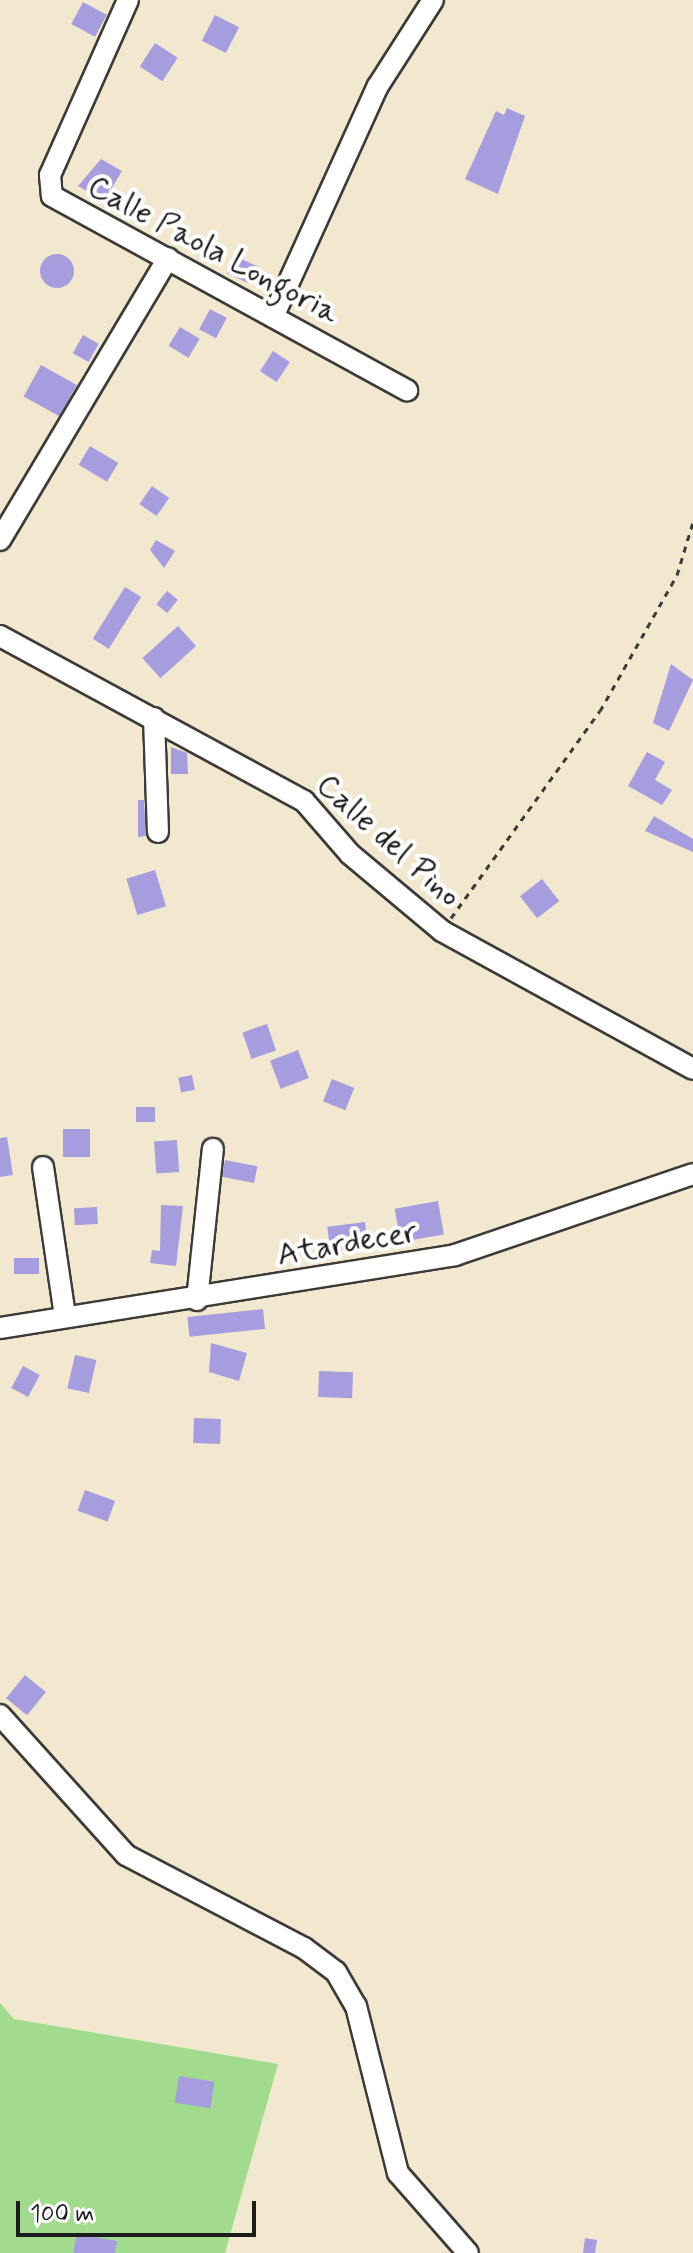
<!DOCTYPE html>
<style>
body{margin:0}
#map{position:relative;width:693px;height:2253px;overflow:hidden;background:#f2e8d0;font-family:Mynerve,sans-serif}
div>[style]{position:absolute}
.green>*{inset:0;background:#a1db8d}
.building>*{inset:0;background:#a69ddf;transform-origin:0 0}
.round{border-radius:50%}
.path>*{height:3px;margin-top:-1.5px;transform-origin:0;background:repeating-linear-gradient(90deg,#3c3b37 0 6px,transparent 0 12px)}
.roads{filter:drop-shadow(2px 0 #3c3b37) drop-shadow(-2px 0 #3c3b37) drop-shadow(0 2px #3c3b37) drop-shadow(0 -2px #3c3b37)}
.minor>*{height:20px;margin:-10px;padding:0 10px;transform-origin:10px;border-radius:10px;background:#fff}
span{translate:-50% -50%;white-space:nowrap;text-align:center;line-height:1.15;-webkit-text-stroke:8px #fff;paint-order:stroke}
.street-label{font-size:32px;color:#1c1c1c}
.scale{position:absolute;left:16px;top:2201px;width:240px;height:36px;box-sizing:border-box;border:4px solid #1c1c1c;border-top:0;padding-left:10px;font-size:24px;line-height:28px;white-space:nowrap;color:#1c1c1c;-webkit-text-stroke:6px #fff;paint-order:stroke}
</style>
<div id="map">
<div class="green">
<i style="clip-path:polygon(0 2003px,14px 2019px,278px 2064px,225px 2253px,0 2253px)"></i>
</div>
<div class="building">
<i style="left:83px;top:2px;width:27px;height:25px;rotate:28deg"></i>
<i style="left:215px;top:15px;width:27px;height:29px;rotate:27deg"></i>
<i style="left:155px;top:43px;width:27px;height:28px;rotate:33deg"></i>
<i style="clip-path:polygon(507px 108px,525px 116px,498px 194px,465px 179px,496px 111px,504px 115px)"></i>
<i style="clip-path:polygon(101px 159px,122px 171px,104px 201px,78px 186px)"></i>
<i class="round" style="left:40px;top:254px;width:34px;height:34px"></i>
<i style="left:235px;top:256px;width:26px;height:19px;rotate:25deg"></i>
<i style="left:210px;top:309px;width:19px;height:23px;rotate:28deg"></i>
<i style="left:180px;top:327px;width:23px;height:22px;rotate:31deg"></i>
<i style="left:83px;top:335px;width:18px;height:21px;rotate:29deg"></i>
<i style="left:273px;top:351px;width:20px;height:24px;rotate:33deg"></i>
<i style="left:41px;top:365px;width:41px;height:36px;rotate:29deg"></i>
<i style="left:90px;top:446px;width:33px;height:22px;rotate:31deg"></i>
<i style="left:152px;top:486px;width:21px;height:22px;rotate:35deg"></i>
<i style="clip-path:polygon(156px 540px,175px 551px,164px 568px,150px 550px)"></i>
<i style="left:125px;top:587px;width:19px;height:61px;rotate:32deg"></i>
<i style="left:167px;top:591px;width:14px;height:17px;rotate:39deg"></i>
<i style="left:178px;top:626px;width:27px;height:48px;rotate:48deg"></i>
<i style="clip-path:polygon(671px 664px,693px 680px,669px 731px,653px 723px)"></i>
<i style="clip-path:polygon(171px 747px,187px 753px,188px 774px,171px 774px)"></i>
<i style="clip-path:polygon(647px 752px,665px 762px,655px 780px,672px 790px,662px 805px,628px 786px)"></i>
<i style="clip-path:polygon(138px 800px,144px 800px,146px 836px,138px 837px)"></i>
<i style="clip-path:polygon(654px 816px,693px 839px,693px 852px,645px 831px)"></i>
<i style="left:155px;top:870px;width:38px;height:30px;rotate:73deg"></i>
<i style="left:542px;top:879px;width:28px;height:28px;rotate:52deg"></i>
<i style="left:267px;top:1024px;width:28px;height:26px;rotate:71deg"></i>
<i style="left:298px;top:1050px;width:30px;height:30px;rotate:69deg"></i>
<i style="left:192px;top:1075px;width:15px;height:14px;rotate:79deg"></i>
<i style="left:332px;top:1079px;width:24px;height:24px;rotate:22deg"></i>
<i style="left:155px;top:1107px;width:15px;height:19px;rotate:90deg"></i>
<i style="left:63px;top:1129px;width:27px;height:28px"></i>
<i style="clip-path:polygon(7px 1137px,13px 1175px,0 1177px,0 1138px)"></i>
<i style="left:177px;top:1140px;width:32px;height:23px;rotate:86deg"></i>
<i style="left:225px;top:1160px;width:33px;height:17px;rotate:11deg"></i>
<i style="left:438px;top:1201px;width:34px;height:44px;rotate:80deg"></i>
<i style="clip-path:polygon(161px 1205px,183px 1206px,176px 1266px,150px 1263px,152px 1250px,160px 1251px)"></i>
<i style="left:97px;top:1207px;width:17px;height:23px;rotate:87deg"></i>
<i style="left:365px;top:1222px;width:26px;height:38px;rotate:83deg"></i>
<i style="left:14px;top:1258px;width:25px;height:16px"></i>
<i style="left:263px;top:1309px;width:20px;height:76px;rotate:84deg"></i>
<i style="clip-path:polygon(211px 1343px,247px 1353px,239px 1381px,209px 1372px)"></i>
<i style="left:75px;top:1355px;width:22px;height:34px;rotate:13deg"></i>
<i style="left:23px;top:1366px;width:19px;height:25px;rotate:28deg"></i>
<i style="left:319px;top:1371px;width:34px;height:26px;rotate:2deg"></i>
<i style="left:194px;top:1418px;width:27px;height:25px;rotate:2deg"></i>
<i style="left:85px;top:1490px;width:32px;height:22px;rotate:20deg"></i>
<i style="left:25px;top:1675px;width:27px;height:30px;rotate:39deg"></i>
<i style="left:179px;top:2076px;width:36px;height:27px;rotate:9deg"></i>
<i style="clip-path:polygon(77px 2234px,117px 2241px,115px 2253px,73px 2253px)"></i>
<i style="clip-path:polygon(585px 2238px,597px 2240px,595px 2253px,583px 2253px)"></i>
</div>
<div class="path">
<i style="left:451px;top:918px;width:255px;rotate:-54.3deg"></i>
<i style="left:600px;top:711px;width:156px;rotate:-60.5deg"></i>
<i style="left:677px;top:575px;width:55px;rotate:-73.2deg"></i>
</div>
<div class="roads">
<div class="minor">
<i style="left:128px;top:0;width:192px;rotate:114deg"></i>
<i style="left:50px;top:175px;width:21px;rotate:85deg"></i>
<i style="left:52px;top:196px;width:405px;rotate:28.7deg"></i>
<i style="left:273px;top:317px;width:254px;rotate:-65.6deg"></i>
<i style="left:378px;top:86px;width:102px;rotate:-57.4deg"></i>
<i style="left:0;top:540px;width:328px;rotate:-59.2deg"></i>
<i style="left:0;top:636px;width:346px;rotate:28.5deg"></i>
<i style="left:304px;top:801px;width:70px;rotate:49deg"></i>
<i style="left:350px;top:854px;width:120px;rotate:39.9deg"></i>
<i style="left:442px;top:931px;width:286px;rotate:28.8deg"></i>
<i style="left:154px;top:718px;width:114px;rotate:88deg"></i>
<i style="left:43px;top:1167px;width:151px;rotate:81.6deg"></i>
<i style="left:197px;top:1300px;width:152px;rotate:-84deg"></i>
<i style="left:0;top:1328px;width:461px;rotate:-9.1deg"></i>
<i style="left:455px;top:1255px;width:251px;rotate:-18.8deg"></i>
<i style="left:0;top:1715px;width:188px;rotate:48deg"></i>
<i style="left:126px;top:1855px;width:201px;rotate:27.6deg"></i>
<i style="left:304px;top:1948px;width:40px;rotate:37deg"></i>
<i style="left:336px;top:1972px;width:39px;rotate:60deg"></i>
<i style="left:356px;top:2006px;width:172px;rotate:75.9deg"></i>
<i style="left:398px;top:2173px;width:106px;rotate:48.8deg"></i>
</div>
</div>
<div class="street-label">
<span style="left:213px;top:250px;rotate:28deg">Calle Paola Longoria</span>
<span style="left:388px;top:841px;rotate:42deg">Calle del Pino</span>
<span style="left:347px;top:1244px;rotate:-10deg">Atardecer</span>
</div>
<div class="scale">100 m</div>
</div>
